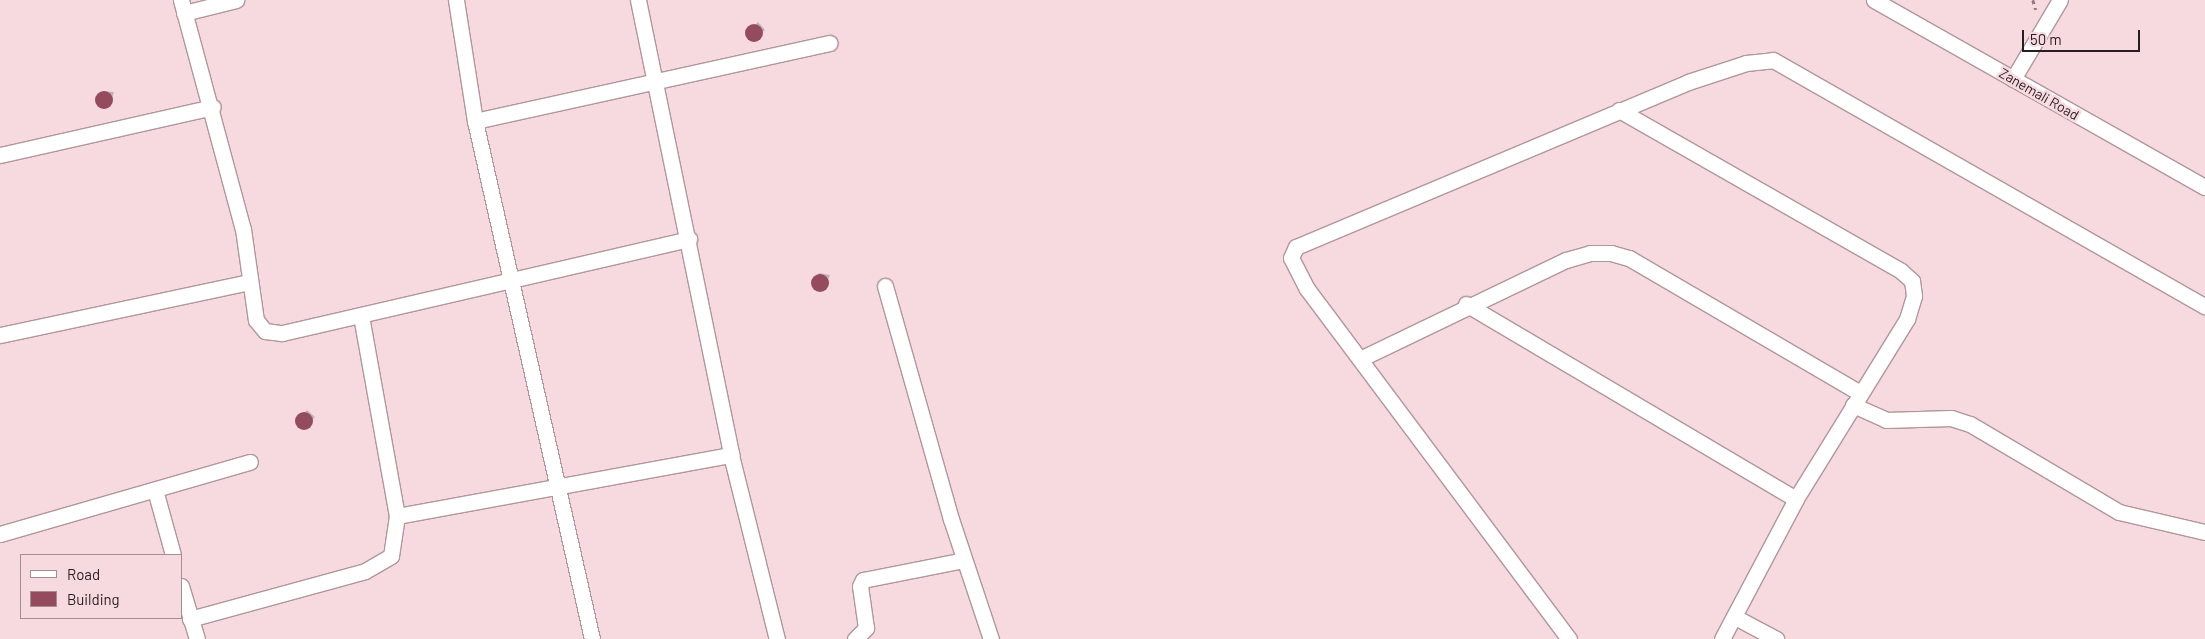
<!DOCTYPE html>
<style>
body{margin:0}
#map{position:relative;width:2205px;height:639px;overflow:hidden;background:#f7dadf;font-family:Barlow,sans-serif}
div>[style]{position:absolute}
.shadow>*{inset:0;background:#0003}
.building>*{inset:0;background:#954b5e}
.round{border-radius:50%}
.path>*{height:2.5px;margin-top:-1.25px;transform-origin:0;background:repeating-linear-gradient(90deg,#8f7b7f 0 4px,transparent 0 8px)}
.roads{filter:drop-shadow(1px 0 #b1969b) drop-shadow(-1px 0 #b1969b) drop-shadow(0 1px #b1969b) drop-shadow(0 -1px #b1969b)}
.minor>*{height:15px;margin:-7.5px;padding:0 7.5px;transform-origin:7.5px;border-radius:7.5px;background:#fff}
span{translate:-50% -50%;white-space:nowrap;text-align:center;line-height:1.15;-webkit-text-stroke:5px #f7dadf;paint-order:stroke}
.street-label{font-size:14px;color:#281d1f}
.legend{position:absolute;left:20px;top:554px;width:162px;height:65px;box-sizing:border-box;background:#f7dadf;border:1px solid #a48e92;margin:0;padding:6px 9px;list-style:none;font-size:15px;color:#281d1f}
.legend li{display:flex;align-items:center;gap:10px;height:25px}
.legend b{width:25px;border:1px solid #a48e92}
.scale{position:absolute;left:2022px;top:30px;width:118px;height:22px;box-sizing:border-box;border:2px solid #281d1f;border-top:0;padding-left:6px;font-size:15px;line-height:18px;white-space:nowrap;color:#281d1f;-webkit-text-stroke:4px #f7dadf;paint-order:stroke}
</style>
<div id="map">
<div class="shadow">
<i style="clip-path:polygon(758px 22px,765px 30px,753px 40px,747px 34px)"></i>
<i style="clip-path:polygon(103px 91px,114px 92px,109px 107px,98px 103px)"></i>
<i style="clip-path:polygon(819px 273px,830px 275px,824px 290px,813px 286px)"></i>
<i style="clip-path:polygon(307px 410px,315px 417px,303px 428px,297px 421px)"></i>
</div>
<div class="building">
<i class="round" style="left:745px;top:24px;width:18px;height:18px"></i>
<i class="round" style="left:95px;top:91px;width:18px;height:18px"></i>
<i class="round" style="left:811px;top:274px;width:18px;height:18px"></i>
<i class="round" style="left:295px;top:412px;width:18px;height:18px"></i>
</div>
<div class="path">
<i style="left:2033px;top:0;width:10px;rotate:73deg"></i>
</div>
<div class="roads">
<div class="minor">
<i style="left:181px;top:0;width:237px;rotate:74.9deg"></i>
<i style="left:243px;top:229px;width:92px;rotate:81.9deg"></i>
<i style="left:256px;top:320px;width:14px;rotate:51deg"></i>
<i style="left:265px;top:331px;width:17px;rotate:7deg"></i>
<i style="left:282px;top:333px;width:418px;rotate:-13deg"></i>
<i style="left:456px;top:0;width:122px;rotate:81.1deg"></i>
<i style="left:475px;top:121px;width:531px;rotate:77.27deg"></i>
<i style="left:638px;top:0;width:464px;rotate:78.4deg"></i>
<i style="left:731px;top:455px;width:190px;rotate:76deg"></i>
<i style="left:1874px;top:0;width:380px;rotate:29.5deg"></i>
<i style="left:184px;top:13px;width:54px;rotate:-14deg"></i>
<i style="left:2013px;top:79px;width:92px;rotate:-59.3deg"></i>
<i style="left:1619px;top:110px;width:325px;rotate:29.7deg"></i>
<i style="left:1901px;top:271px;width:15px;rotate:42deg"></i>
<i style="left:1912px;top:281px;width:15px;rotate:82deg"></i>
<i style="left:1914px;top:296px;width:24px;rotate:107deg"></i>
<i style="left:1907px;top:319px;width:211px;rotate:121.7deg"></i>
<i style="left:1796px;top:499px;width:158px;rotate:117.9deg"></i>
<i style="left:475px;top:121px;width:363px;rotate:-12.4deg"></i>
<i style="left:0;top:155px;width:218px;rotate:-12.7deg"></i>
<i style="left:885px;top:286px;width:242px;rotate:74.2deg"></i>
<i style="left:951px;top:519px;width:126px;rotate:71.6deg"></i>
<i style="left:1466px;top:304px;width:383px;rotate:30.6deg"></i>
<i style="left:0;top:335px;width:255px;rotate:-12deg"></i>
<i style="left:1362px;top:358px;width:226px;rotate:-25.7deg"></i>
<i style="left:1566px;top:260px;width:25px;rotate:-16deg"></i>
<i style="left:1590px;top:253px;width:21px"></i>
<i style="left:1611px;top:253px;width:19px;rotate:16deg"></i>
<i style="left:1629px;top:258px;width:268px;rotate:30.3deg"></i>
<i style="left:1853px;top:405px;width:36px;rotate:24deg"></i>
<i style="left:1886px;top:420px;width:65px;rotate:-1.8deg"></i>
<i style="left:1951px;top:418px;width:20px;rotate:18deg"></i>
<i style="left:1970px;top:424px;width:173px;rotate:30.6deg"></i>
<i style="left:2119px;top:512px;width:88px;rotate:13.1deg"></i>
<i style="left:155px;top:490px;width:67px;rotate:74.5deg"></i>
<i style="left:397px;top:516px;width:340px;rotate:-10.4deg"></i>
<i style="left:0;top:534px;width:260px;rotate:-16.1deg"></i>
<i style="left:181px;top:586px;width:55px;rotate:73.2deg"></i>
<i style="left:1735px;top:617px;width:47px;rotate:28.2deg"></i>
<i style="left:190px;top:619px;width:181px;rotate:-15.3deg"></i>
<i style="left:365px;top:571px;width:30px;rotate:-30deg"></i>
<i style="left:391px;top:556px;width:40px;rotate:-81.5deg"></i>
<i style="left:397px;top:516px;width:204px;rotate:-100.2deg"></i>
<i style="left:855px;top:639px;width:16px;rotate:-45deg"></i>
<i style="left:866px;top:628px;width:42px;rotate:-98.1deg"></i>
<i style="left:860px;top:586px;width:7px;rotate:-63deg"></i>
<i style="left:863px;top:580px;width:103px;rotate:-11.2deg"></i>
<i style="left:1569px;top:639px;width:437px;rotate:-126.8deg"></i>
<i style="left:1307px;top:289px;width:35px;rotate:-117deg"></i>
<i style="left:1291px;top:258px;width:12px;rotate:-66deg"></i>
<i style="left:1296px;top:247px;width:425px;rotate:-22.8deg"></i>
<i style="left:1688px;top:82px;width:61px;rotate:-18.1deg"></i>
<i style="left:1746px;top:63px;width:27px;rotate:-6deg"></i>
<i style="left:1773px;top:60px;width:497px;rotate:29.7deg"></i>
</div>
</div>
<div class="street-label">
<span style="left:2039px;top:94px;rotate:30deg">Zanemali Road</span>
</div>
<ul class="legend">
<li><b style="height:6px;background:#fff"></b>Road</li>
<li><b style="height:14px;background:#954b5e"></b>Building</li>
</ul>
<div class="scale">50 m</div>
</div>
